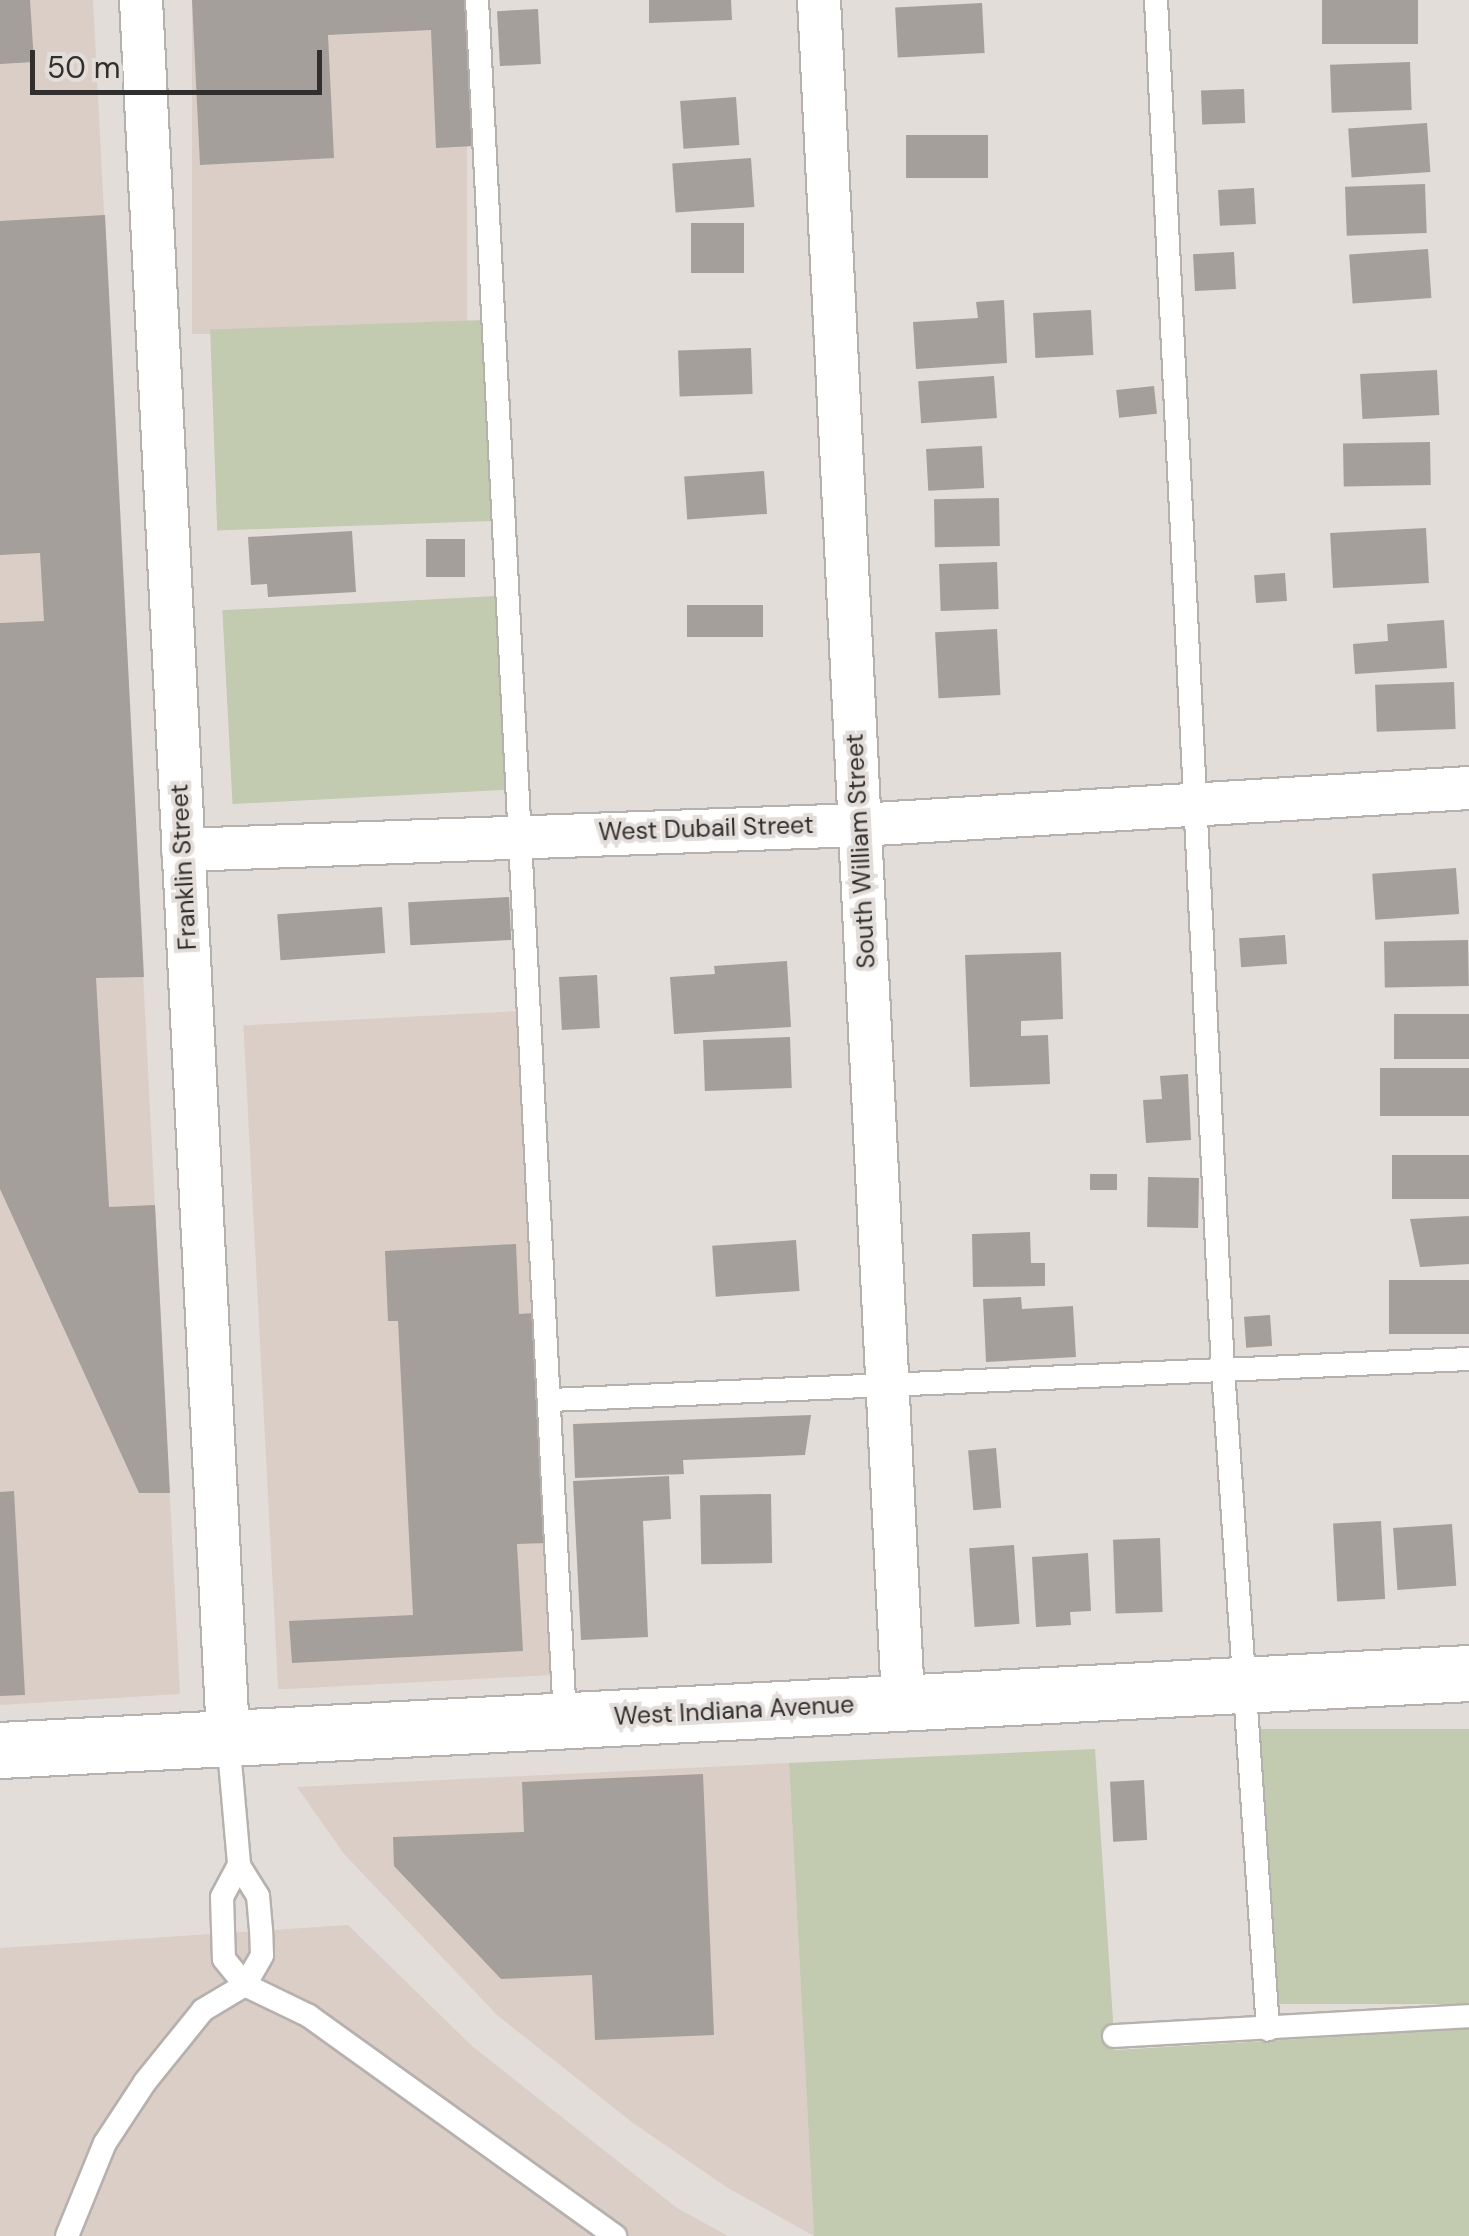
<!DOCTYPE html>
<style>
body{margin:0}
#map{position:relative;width:1469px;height:2236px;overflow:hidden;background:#e3ddd9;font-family:"DM Sans",sans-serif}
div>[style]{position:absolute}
.built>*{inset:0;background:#dbcec6;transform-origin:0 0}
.green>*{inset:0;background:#c2caaf;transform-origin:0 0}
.building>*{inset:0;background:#a49f9b;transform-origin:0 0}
.roads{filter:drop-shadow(2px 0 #b6b1ad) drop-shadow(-2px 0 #b6b1ad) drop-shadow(0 2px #b6b1ad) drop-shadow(0 -2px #b6b1ad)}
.lane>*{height:22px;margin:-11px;padding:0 11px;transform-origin:11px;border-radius:11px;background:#fff}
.street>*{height:42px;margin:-21px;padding:0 21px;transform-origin:21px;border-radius:21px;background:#fff}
.secondary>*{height:55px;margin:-27.5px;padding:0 27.5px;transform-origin:27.5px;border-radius:27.5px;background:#fff}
span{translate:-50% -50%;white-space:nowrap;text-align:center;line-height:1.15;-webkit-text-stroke:8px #e3ddd9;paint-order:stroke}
.street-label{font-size:25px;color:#312f2d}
.scale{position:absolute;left:30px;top:50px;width:292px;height:45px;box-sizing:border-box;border:5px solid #312f2d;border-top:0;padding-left:12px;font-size:30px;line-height:35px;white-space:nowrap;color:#312f2d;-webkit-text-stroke:8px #e3ddd9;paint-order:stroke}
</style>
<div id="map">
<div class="built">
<i style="clip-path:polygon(0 0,93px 0,180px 1694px,0 1705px)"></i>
<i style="left:192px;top:0;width:275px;height:334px"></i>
<i style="left:518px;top:1011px;width:665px;height:275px;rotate:87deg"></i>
<i style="clip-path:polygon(789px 1763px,814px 2236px,728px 2188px,633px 2123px,497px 2015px,344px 1854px,297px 1787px)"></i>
<i style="clip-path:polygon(348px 1925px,472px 2046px,677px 2208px,728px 2236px,0 2236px,0 1948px)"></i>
</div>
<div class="green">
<i style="left:485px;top:320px;width:201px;height:275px;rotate:88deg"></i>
<i style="left:496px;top:596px;width:194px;height:274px;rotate:87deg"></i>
<i style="left:1469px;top:1729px;width:275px;height:208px;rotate:90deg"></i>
<i style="clip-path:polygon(1095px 1749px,1115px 2050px,1469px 2029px,1469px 2236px,814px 2236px,789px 1763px)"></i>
</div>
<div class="building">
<i style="clip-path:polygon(0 0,30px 0,34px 62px,0 64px)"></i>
<i style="clip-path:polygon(192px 0,467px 0,475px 146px,436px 148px,431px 30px,328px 35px,334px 158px,200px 165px)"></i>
<i style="clip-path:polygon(649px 0,731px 0,732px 20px,649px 23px)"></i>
<i style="left:1322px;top:0;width:96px;height:44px"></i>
<i style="left:982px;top:3px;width:50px;height:87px;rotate:87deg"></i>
<i style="left:538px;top:9px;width:55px;height:41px;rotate:87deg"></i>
<i style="left:1410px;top:62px;width:48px;height:80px;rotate:88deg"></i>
<i style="left:1244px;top:89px;width:34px;height:43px;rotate:88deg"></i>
<i style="left:736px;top:97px;width:48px;height:56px;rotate:86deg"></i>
<i style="left:1427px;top:123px;width:49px;height:79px;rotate:86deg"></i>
<i style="left:988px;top:135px;width:43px;height:82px;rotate:90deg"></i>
<i style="left:751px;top:158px;width:49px;height:79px;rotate:86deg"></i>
<i style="left:1425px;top:184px;width:49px;height:80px;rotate:88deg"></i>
<i style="left:1254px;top:188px;width:36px;height:36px;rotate:87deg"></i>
<i style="clip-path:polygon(105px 215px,144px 977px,96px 978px,109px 1207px,155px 1205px,170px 1493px,139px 1493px,0 1189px,0 623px,44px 621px,40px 553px,0 555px,0 221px)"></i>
<i style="left:691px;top:223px;width:53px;height:50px"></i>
<i style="left:1428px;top:249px;width:49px;height:79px;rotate:86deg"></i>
<i style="left:1234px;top:252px;width:37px;height:41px;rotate:87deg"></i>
<i style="clip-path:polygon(1004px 300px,1007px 363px,916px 369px,913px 322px,978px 318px,976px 302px)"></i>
<i style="left:1091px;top:310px;width:45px;height:58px;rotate:87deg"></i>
<i style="left:751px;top:348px;width:46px;height:73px;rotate:88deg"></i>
<i style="left:1437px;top:370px;width:45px;height:77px;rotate:87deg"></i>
<i style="left:994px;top:376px;width:42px;height:76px;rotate:86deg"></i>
<i style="left:1154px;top:386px;width:28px;height:38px;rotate:84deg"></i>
<i style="left:1430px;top:442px;width:43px;height:87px;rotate:89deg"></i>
<i style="left:982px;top:446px;width:42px;height:56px;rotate:87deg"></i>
<i style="left:764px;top:471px;width:43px;height:80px;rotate:86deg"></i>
<i style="left:999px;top:498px;width:48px;height:65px;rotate:89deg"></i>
<i style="left:1426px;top:528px;width:55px;height:96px;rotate:87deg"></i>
<i style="clip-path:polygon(352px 531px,356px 592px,268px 597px,267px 584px,251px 585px,248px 537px)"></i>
<i style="left:465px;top:539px;width:38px;height:39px;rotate:90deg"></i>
<i style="left:997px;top:562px;width:47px;height:58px;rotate:88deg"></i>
<i style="left:1285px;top:573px;width:28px;height:31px;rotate:86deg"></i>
<i style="left:687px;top:605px;width:76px;height:32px"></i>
<i style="clip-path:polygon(1444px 620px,1447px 668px,1355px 674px,1353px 644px,1388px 641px,1387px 624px)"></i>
<i style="left:997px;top:629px;width:66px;height:62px;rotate:87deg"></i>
<i style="left:1454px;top:682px;width:47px;height:79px;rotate:88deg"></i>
<i style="left:1456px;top:868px;width:46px;height:84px;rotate:86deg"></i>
<i style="left:509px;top:897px;width:43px;height:101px;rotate:87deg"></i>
<i style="left:382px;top:907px;width:46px;height:105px;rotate:86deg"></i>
<i style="left:1285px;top:935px;width:29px;height:46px;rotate:86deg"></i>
<i style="left:1468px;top:940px;width:46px;height:84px;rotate:89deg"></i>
<i style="clip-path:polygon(1061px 952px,1063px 1019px,1021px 1021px,1021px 1036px,1048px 1035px,1050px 1084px,970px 1087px,965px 955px)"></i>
<i style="clip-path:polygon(787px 961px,791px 1027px,674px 1034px,670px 977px,715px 974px,714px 966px)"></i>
<i style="left:597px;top:975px;width:53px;height:38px;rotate:87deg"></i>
<i style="left:1469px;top:1014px;width:45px;height:75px;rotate:90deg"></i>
<i style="left:790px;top:1037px;width:51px;height:87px;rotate:88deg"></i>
<i style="left:1469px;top:1068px;width:48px;height:89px;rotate:90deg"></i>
<i style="clip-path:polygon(1188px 1074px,1191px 1140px,1146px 1143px,1143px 1100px,1162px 1099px,1160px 1076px)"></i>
<i style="left:1469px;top:1155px;width:44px;height:77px;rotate:90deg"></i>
<i style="left:1090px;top:1174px;width:27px;height:16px"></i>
<i style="left:1148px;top:1177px;width:51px;height:50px;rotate:1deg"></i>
<i style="clip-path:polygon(1469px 1216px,1469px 1264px,1420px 1267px,1410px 1219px)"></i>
<i style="clip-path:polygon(1030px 1232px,1031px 1263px,1045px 1263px,1045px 1286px,973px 1287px,972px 1234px)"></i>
<i style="left:796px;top:1240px;width:51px;height:84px;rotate:86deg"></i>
<i style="clip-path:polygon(516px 1244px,519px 1314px,535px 1313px,546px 1543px,517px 1544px,523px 1651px,292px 1663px,289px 1621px,413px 1615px,398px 1321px,388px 1321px,385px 1251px)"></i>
<i style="left:1469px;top:1280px;width:54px;height:80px;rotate:90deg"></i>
<i style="clip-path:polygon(1021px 1297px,1022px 1309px,1073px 1306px,1076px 1357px,986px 1362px,983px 1299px)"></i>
<i style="left:1270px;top:1315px;width:31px;height:26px;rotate:86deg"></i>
<i style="clip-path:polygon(811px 1415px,805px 1455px,683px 1460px,684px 1474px,575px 1478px,573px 1424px)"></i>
<i style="left:996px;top:1448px;width:60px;height:28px;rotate:85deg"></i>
<i style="clip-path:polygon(669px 1476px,671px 1519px,643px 1521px,648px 1637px,581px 1640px,573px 1481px)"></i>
<i style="clip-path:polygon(14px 1491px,25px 1695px,0 1696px,0 1492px)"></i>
<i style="left:771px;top:1494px;width:69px;height:71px;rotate:89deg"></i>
<i style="left:1381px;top:1521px;width:78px;height:48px;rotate:87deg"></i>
<i style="left:1452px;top:1524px;width:62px;height:59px;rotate:86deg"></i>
<i style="left:1160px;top:1538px;width:74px;height:47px;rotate:88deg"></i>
<i style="left:1014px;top:1545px;width:79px;height:45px;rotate:86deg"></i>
<i style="clip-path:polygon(1088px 1553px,1091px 1611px,1070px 1612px,1071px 1625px,1036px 1627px,1032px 1557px)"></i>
<i style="clip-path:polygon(703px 1774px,714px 2035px,595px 2040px,592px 1975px,501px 1979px,394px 1866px,393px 1837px,524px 1832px,522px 1782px)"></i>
<i style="left:1144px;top:1780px;width:60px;height:34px;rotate:87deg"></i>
</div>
<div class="roads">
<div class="lane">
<i style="left:477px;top:0;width:1722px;rotate:87.07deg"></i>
<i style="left:1156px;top:0;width:1371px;rotate:87.2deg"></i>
<i style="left:1223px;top:1369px;width:662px;rotate:86.1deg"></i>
<i style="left:551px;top:1400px;width:919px;rotate:-2.56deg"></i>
<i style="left:228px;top:1738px;width:127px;rotate:85deg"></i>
<i style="left:239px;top:1865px;width:36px;rotate:118deg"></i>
<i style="left:222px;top:1897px;width:62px;rotate:88.2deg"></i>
<i style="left:224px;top:1959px;width:33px;rotate:51deg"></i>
<i style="left:245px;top:1985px;width:34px;rotate:-60deg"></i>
<i style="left:262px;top:1955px;width:25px;rotate:-92deg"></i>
<i style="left:261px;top:1930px;width:34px;rotate:-95deg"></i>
<i style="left:258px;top:1896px;width:36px;rotate:-122deg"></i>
<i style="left:1114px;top:2036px;width:356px;rotate:-3.2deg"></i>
<i style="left:67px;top:2236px;width:100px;rotate:-67.8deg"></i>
<i style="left:105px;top:2143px;width:73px;rotate:-56.7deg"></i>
<i style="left:145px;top:2082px;width:92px;rotate:-51.1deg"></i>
<i style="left:203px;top:2010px;width:49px;rotate:-30.8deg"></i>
<i style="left:245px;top:1985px;width:71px;rotate:25.8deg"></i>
<i style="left:309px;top:2016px;width:377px;rotate:35.7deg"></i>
</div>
<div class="street">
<i style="left:141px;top:0;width:1737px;rotate:87.13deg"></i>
<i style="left:819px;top:0;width:1703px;rotate:87.17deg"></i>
<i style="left:183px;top:850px;width:676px;rotate:-2.12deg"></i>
<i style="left:859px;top:825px;width:611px;rotate:-3.47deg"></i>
</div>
<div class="secondary">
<i style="left:0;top:1750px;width:1471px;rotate:-3deg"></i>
</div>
</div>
<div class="street-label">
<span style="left:706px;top:829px;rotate:-2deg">West Dubail Street</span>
<span style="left:861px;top:851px;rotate:-93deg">South William Street</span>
<span style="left:184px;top:867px;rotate:-93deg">Franklin Street</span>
<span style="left:734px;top:1711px;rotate:-3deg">West Indiana Avenue</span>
</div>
<div class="scale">50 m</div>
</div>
